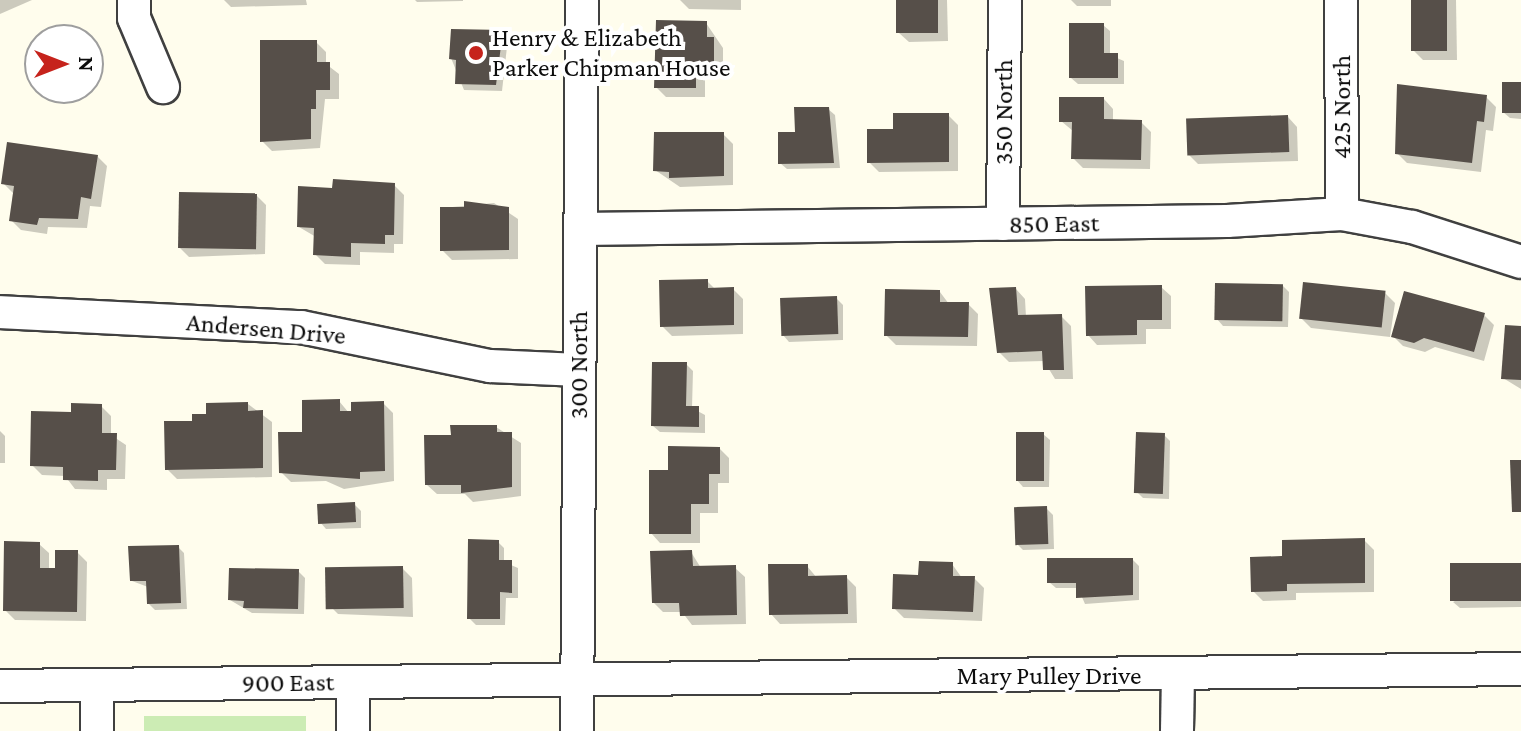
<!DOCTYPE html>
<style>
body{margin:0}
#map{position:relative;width:1521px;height:731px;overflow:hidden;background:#fffded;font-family:"Crimson Pro",serif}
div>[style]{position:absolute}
.green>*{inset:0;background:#ccecb4;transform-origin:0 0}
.shadow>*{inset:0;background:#0003}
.building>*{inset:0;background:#564f49;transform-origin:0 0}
.roads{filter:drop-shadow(2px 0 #404040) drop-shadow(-2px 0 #404040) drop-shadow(0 2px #404040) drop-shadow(0 -2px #404040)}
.minor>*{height:32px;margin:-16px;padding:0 16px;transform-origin:16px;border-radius:16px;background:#fff}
.dots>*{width:22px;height:22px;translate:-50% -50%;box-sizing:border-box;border:4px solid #fff;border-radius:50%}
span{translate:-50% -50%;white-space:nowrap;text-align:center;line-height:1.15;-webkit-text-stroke:8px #fff;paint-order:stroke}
.poi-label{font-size:26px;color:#0d0d0d}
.left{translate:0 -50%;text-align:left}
.street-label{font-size:26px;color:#0d0d0d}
.north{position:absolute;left:24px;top:24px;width:80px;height:80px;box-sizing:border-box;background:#fff;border:2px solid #9e9e9e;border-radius:50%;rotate:90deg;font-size:22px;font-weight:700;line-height:32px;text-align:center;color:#0d0d0d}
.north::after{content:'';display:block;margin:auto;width:28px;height:36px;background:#c6231c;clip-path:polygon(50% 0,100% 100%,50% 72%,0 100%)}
</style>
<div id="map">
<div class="green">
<i style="left:306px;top:716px;width:15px;height:162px;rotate:90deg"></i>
</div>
<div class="shadow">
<i style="clip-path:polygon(0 0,32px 0,0 14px)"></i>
<i style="clip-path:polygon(224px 0,306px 0,307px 5px,231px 7px)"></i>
<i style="clip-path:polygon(415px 0,463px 0,463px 1px,417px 2px)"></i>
<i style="clip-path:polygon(680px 0,741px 0,741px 10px,689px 9px)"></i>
<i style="clip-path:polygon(898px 0,947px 0,948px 41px,909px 42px,899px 33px)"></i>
<i style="clip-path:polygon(1071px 0,1111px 0,1111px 6px,1077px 6px)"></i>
<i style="clip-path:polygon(1413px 0,1456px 0,1457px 60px,1423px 60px,1413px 50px)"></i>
<i style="clip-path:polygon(706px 23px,723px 48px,723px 77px,705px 76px,705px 97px,666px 97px,656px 87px)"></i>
<i style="clip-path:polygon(1103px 25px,1110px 31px,1110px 55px,1124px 61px,1124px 84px,1078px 84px,1071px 78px)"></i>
<i style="clip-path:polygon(502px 32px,508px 38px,502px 91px,464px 90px,451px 58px)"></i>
<i style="clip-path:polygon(316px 42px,326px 52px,326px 64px,339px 74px,339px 99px,325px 99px,320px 148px,272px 151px,262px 141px)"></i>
<i style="clip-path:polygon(1521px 84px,1521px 119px,1510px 118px,1503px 112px)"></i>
<i style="clip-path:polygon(1399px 87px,1486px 97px,1496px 107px,1493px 131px,1486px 130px,1481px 172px,1407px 163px,1397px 153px)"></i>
<i style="clip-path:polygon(1104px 99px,1113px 109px,1113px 121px,1141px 122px,1151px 132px,1150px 169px,1083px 168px,1073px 158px,1073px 131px,1061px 121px)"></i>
<i style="clip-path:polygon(828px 109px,835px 115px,840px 168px,787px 169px,780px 163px,797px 134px)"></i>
<i style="clip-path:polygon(948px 115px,958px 125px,958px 171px,879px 172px,869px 162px,895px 131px)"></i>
<i style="clip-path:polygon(1288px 117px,1297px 127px,1298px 161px,1198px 164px,1188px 154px)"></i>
<i style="clip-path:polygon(723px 134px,733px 144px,733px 185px,680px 187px,655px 170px)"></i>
<i style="clip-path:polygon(97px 156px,107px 166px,101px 207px,90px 206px,87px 228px,48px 227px,47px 234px,21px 230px,11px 220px,13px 193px,3px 183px)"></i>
<i style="clip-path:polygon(394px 185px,404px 195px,403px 244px,394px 244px,394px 253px,360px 252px,360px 265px,325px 264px,315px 254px,316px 237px,299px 227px,334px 190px)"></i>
<i style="clip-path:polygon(256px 195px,266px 205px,265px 254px,189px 257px,180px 248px)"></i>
<i style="clip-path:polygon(494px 203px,518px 219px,518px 259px,452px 260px,442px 250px,442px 208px)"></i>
<i style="clip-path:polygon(707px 281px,715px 289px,733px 289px,743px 299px,743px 334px,672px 336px,662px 326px)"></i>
<i style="clip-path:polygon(1283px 286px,1289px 292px,1288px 327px,1223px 326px,1217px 319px)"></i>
<i style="clip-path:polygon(1161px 287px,1171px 296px,1171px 329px,1146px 329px,1146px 344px,1097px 345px,1088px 335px)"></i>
<i style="clip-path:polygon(1016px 289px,1025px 299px,1026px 317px,1061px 316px,1071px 326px,1073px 379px,1055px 379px,1044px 361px,1009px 362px,999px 352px)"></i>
<i style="clip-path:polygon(940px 292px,949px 304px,968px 304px,978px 314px,977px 346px,896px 345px,886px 335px)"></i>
<i style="clip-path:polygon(1385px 293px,1395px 303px,1390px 337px,1311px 328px,1301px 318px)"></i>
<i style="clip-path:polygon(836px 298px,843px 305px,843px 340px,789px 342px,783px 335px)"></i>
<i style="clip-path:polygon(1484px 315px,1494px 325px,1484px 361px,1435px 347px,1425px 352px,1403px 346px,1393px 336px)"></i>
<i style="clip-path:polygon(1521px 328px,1521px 389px,1503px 378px)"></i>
<i style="clip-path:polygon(686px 364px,693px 371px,692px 408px,705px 415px,705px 433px,660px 432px,653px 426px)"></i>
<i style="clip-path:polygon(339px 401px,349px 413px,383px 403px,393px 413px,394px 481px,344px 489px,326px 481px,291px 482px,281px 472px,304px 434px)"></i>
<i style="clip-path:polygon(248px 404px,272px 422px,272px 477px,177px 479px,167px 469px,194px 423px)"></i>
<i style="clip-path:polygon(101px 406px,111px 416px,111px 435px,126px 445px,125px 479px,107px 479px,107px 490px,75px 489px,65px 476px,42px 475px,32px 465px,73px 414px)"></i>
<i style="clip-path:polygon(496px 427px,521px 443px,521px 496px,473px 502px,465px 494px,437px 494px,427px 485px,453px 437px)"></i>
<i style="clip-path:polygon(0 431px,5px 436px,5px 463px,0 463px)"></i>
<i style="clip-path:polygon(1043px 434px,1050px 440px,1049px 487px,1023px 487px,1017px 480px)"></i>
<i style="clip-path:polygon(1164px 435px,1170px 441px,1169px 499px,1143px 498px,1137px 492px)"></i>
<i style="clip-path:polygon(720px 449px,729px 458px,729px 483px,718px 483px,718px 513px,700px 513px,700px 543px,660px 543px,651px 533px,670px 472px)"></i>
<i style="clip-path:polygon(354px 504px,361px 511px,361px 528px,326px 529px,320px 522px)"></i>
<i style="clip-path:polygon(1046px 508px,1053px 515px,1054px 549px,1023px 550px,1017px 544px)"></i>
<i style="clip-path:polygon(1364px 540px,1374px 550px,1374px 592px,1296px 593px,1296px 600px,1263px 601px,1253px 591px,1284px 558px)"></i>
<i style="clip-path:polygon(498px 542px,504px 548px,504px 562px,518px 568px,518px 598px,506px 598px,505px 625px,476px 625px,469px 618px)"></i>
<i style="clip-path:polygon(39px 544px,49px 553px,49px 570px,57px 570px,77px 552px,87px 562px,86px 621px,15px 620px,5px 610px)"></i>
<i style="clip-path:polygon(178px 547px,184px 553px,187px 609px,155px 610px,149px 604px,148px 587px,132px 581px)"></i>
<i style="clip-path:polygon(691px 552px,701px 568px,735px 568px,745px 577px,746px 624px,692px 625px,682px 612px,663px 612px,654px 603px)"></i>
<i style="clip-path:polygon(1133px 560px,1139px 566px,1139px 600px,1085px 604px,1078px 588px,1056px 588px,1049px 582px)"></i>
<i style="clip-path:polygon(952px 564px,962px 578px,974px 578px,984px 588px,982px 621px,904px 618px,894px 608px,920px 577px)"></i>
<i style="clip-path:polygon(807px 566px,817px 578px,846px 577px,856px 587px,857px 623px,780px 624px,771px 614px)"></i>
<i style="clip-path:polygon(1521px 566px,1521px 607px,1460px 608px,1453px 602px)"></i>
<i style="clip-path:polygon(402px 568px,412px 578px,413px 617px,338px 614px,328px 604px)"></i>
<i style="clip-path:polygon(298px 571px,305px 578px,304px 614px,252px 613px,230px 600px)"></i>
</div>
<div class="building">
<i style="left:896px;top:0;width:42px;height:33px"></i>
<i style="left:1411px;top:0;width:36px;height:51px"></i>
<i style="clip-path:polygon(656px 20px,707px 21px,707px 37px,714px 37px,714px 68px,696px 67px,696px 88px,654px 88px)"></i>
<i style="clip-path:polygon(1069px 23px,1104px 23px,1104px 53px,1118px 53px,1118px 78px,1069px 78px)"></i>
<i style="clip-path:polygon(451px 29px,503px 30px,496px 85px,455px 84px,456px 60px,449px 59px)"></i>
<i style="clip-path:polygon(260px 40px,317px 40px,317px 62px,330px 62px,330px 90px,316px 90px,316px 109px,311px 109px,311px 139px,260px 142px)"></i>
<i style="left:1502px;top:82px;width:19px;height:31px"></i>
<i style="clip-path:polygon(1397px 84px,1487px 95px,1484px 122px,1477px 121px,1472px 163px,1395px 154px)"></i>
<i style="clip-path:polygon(1059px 97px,1104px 97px,1104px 119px,1142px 120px,1141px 160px,1071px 159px,1072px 122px,1059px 122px)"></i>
<i style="clip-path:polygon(794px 107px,829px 107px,834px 163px,778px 164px,778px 132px,795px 132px)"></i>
<i style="clip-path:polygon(893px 113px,949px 113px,949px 162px,867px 163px,867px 129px,893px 129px)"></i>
<i style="left:1288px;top:115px;width:37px;height:102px;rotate:88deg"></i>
<i style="clip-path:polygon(654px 132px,724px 132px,724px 176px,669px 178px,669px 172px,653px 171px)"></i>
<i style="clip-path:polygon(7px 142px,98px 155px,91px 199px,81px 197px,78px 219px,39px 218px,37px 225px,9px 221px,14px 186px,1px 184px)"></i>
<i style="clip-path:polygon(333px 179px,395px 183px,394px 235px,385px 235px,385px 244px,351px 243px,351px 257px,313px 255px,314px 228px,297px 227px,298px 186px,332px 188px)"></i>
<i style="left:179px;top:192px;width:78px;height:56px;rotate:1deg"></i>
<i style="clip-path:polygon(464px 201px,509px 207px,509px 250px,440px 251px,440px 207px,464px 207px)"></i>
<i style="clip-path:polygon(708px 279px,708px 288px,734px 287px,734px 325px,660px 327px,659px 280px)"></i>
<i style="left:1303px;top:282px;width:83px;height:37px;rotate:6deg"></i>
<i style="left:1215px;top:283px;width:68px;height:37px;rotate:1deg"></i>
<i style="clip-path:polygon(1162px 285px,1162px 320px,1137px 320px,1137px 335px,1086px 336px,1085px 286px)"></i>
<i style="clip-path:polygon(1016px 287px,1018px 315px,1062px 314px,1064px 370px,1043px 370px,1042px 351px,997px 353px,989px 288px)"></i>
<i style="clip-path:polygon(885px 289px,940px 290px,940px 302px,969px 302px,968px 337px,884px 336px)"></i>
<i style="clip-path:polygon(1404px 291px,1485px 313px,1474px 352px,1424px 338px,1414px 343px,1391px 337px)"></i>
<i style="left:837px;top:296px;width:38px;height:57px;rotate:88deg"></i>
<i style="clip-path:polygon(1505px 325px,1521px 326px,1521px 380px,1501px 379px)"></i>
<i style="clip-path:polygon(652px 362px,687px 362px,686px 406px,699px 406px,699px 427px,651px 426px)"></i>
<i style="clip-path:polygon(340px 399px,340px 411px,351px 411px,351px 402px,384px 401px,385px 471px,360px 472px,360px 479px,279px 473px,278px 432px,302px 432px,302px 400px)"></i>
<i style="clip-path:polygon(248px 402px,248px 411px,263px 410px,263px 468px,165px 470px,164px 421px,192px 421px,192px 414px,206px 414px,206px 403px)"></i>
<i style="clip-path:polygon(71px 403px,102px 404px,102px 433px,117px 433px,116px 470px,98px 470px,98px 481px,63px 480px,63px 467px,30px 466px,31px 411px,71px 412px)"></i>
<i style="clip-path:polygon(450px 425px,497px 425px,497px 432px,512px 432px,512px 487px,461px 493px,461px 485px,425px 485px,424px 435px,451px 435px)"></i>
<i style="left:1016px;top:432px;width:28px;height:49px"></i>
<i style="left:1136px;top:432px;width:29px;height:61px;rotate:2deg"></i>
<i style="clip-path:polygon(668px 446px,720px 447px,720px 474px,709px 474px,709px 504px,691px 504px,691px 534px,649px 534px,649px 470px,668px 470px)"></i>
<i style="clip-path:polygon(1510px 460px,1521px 460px,1521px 512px,1512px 512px)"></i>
<i style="left:355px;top:502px;width:20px;height:38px;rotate:87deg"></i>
<i style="left:1047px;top:506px;width:38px;height:33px;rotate:88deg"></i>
<i style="clip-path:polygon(1365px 538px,1365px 583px,1287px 584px,1287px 591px,1251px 592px,1250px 557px,1282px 556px,1282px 540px)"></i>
<i style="clip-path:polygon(468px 539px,499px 540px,499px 560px,512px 560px,512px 593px,500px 592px,500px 619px,467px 619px)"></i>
<i style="clip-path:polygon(4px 541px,40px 542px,40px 568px,55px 568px,55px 550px,78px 550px,77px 612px,3px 611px)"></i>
<i style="clip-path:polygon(179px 545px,181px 603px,147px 604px,146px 581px,130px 581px,128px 546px)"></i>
<i style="clip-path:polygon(692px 550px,693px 566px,736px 565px,737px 615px,680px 616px,679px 603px,652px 603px,650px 551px)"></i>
<i style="clip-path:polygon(1047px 558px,1133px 558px,1133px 595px,1076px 598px,1076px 583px,1047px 583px)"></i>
<i style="clip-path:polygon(919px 561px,953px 562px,953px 576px,975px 576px,973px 612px,892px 609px,893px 574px,918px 575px)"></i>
<i style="left:1521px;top:563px;width:38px;height:71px;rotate:90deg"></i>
<i style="clip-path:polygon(768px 564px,808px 564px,808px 576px,847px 575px,848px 614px,769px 615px)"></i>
<i style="left:403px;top:566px;width:42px;height:78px;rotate:89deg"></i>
<i style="clip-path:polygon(229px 568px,299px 569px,298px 609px,243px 608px,244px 601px,228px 600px)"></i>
</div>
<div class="roads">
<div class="minor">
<i style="left:134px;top:0;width:18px;rotate:90deg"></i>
<i style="left:134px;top:18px;width:75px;rotate:67.2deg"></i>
<i style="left:1341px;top:0;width:214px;rotate:89.7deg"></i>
<i style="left:1003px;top:224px;width:224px;rotate:-89.5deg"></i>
<i style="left:580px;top:229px;width:647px;rotate:-0.71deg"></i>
<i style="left:1227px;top:221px;width:115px;rotate:-3.5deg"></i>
<i style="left:1342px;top:214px;width:71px;rotate:10.5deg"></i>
<i style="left:1412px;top:227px;width:114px;rotate:17.8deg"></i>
<i style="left:0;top:312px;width:301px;rotate:2.9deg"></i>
<i style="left:301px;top:327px;width:193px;rotate:11.7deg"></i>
<i style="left:490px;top:366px;width:89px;rotate:2.6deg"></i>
<i style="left:0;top:686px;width:1521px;rotate:-0.64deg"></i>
<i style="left:97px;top:731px;width:46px;rotate:-90deg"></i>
<i style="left:353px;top:731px;width:49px;rotate:-90deg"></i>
<i style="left:577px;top:731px;width:731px;rotate:-89.61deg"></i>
<i style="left:1177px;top:731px;width:56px;rotate:-89deg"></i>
</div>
</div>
<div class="dots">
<i style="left:476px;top:53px;background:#c6231c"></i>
</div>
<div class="poi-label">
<span class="left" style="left:492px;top:53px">Henry &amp; Elizabeth<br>Parker Chipman House</span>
</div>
<div class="street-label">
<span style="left:1342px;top:107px;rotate:-90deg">425 North</span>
<span style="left:1004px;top:112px;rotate:-90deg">350 North</span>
<span style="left:1054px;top:224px;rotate:-1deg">850 East</span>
<span style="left:266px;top:329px;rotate:5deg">Andersen Drive</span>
<span style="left:579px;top:365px;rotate:-90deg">300 North</span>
<span style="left:1049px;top:676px">Mary Pulley Drive</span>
<span style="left:288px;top:683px;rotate:-1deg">900 East</span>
</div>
<div class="north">N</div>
</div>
